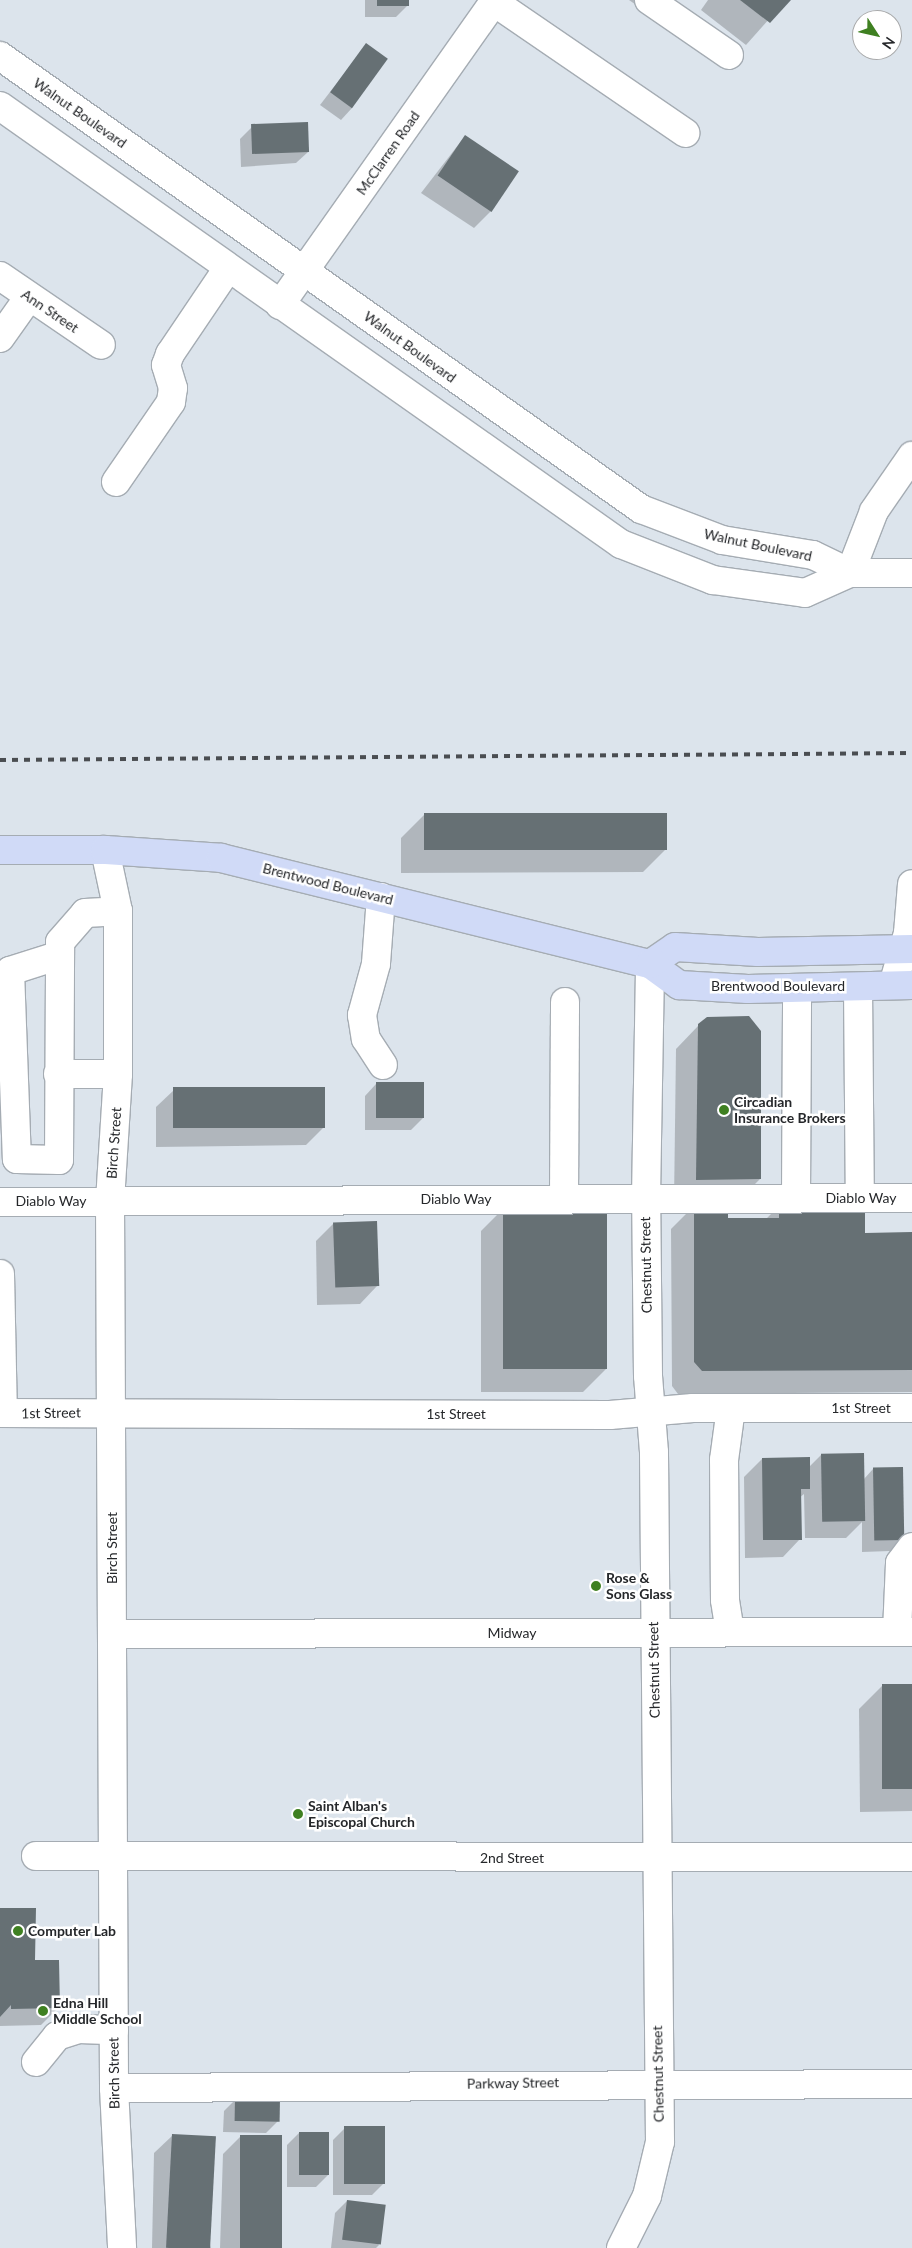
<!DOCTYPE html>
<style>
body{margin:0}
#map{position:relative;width:912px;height:2248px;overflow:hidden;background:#dce4ec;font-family:Lato,sans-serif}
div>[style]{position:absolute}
.shadow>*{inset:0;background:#0003}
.building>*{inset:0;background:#667074;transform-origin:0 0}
.roads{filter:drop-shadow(1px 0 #a5acb3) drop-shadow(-1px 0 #a5acb3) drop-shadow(0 1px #a5acb3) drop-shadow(0 -1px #a5acb3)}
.minor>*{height:28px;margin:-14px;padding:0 14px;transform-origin:14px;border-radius:14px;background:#fff}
.major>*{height:28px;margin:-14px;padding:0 14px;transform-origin:14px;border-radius:14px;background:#d0daf7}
.rail>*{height:4px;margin-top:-2px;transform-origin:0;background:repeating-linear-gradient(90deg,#4a4d51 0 6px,transparent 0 12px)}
.dots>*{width:14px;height:14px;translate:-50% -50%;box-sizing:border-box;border:2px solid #fff;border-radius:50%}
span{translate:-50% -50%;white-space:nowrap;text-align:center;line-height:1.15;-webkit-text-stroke:5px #fff;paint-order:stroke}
.street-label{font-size:14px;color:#25272a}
.poi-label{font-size:14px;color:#25272a;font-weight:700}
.left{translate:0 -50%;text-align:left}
.north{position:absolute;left:852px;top:10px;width:50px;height:50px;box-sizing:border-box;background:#fff;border:1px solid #a8a9aa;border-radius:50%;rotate:125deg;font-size:14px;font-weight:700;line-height:20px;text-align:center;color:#25272a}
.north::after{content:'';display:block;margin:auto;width:18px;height:22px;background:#3f8021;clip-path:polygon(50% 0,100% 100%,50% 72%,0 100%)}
</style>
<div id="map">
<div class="shadow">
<i style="clip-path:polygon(365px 0,408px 0,408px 5px,396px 17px,365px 17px)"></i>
<i style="clip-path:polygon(629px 0,663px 0,649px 14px)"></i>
<i style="clip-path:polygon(708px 0,786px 0,746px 45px,701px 10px)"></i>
<i style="clip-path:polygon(366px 45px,352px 108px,341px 120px,320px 105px)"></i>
<i style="clip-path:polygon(252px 127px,308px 152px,296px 163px,241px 167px,240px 139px)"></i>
<i style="clip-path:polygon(465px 136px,491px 211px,474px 228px,421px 193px)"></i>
<i style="clip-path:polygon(424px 815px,666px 849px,643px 872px,401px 873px,401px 838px)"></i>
<i style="clip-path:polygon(699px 1025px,760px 1179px,737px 1202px,674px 1202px,676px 1049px)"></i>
<i style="clip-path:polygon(376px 1084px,423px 1118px,411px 1130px,365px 1130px,365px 1096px)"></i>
<i style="clip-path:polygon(174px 1090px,324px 1127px,306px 1145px,156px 1147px,156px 1107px)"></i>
<i style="clip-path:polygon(780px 1205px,864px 1234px,912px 1233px,912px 1392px,678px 1394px,672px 1386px,671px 1229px,694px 1206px,726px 1219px,766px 1219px)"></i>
<i style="clip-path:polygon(504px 1208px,606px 1369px,583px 1392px,481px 1392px,481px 1231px)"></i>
<i style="clip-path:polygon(334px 1223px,377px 1286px,360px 1304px,317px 1305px,316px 1241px)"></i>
<i style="clip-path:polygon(821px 1455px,864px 1479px,873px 1469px,902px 1539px,890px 1551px,862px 1552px,862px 1522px,846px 1538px,805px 1538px,804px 1494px,799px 1498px,800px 1539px,783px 1557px,745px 1558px,744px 1477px,762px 1459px,809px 1467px)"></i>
<i style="clip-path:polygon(912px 1685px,912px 1811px,860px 1812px,859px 1709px,882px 1686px)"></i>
<i style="clip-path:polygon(0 1909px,58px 2008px,41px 2025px,0 2026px)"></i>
<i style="clip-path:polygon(235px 2100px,278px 2121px,266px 2133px,223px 2132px,224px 2111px)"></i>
<i style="clip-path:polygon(345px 2128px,384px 2183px,372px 2195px,333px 2195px,333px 2140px)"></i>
<i style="clip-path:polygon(299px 2133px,328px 2175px,316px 2187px,287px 2187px,287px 2145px)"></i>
<i style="clip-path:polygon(172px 2136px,211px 2248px,152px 2248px,154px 2153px)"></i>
<i style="clip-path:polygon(241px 2136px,277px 2248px,220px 2248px,223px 2154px)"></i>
<i style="clip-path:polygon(347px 2201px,379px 2245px,376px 2248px,331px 2248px,335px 2213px)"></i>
</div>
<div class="building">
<i style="left:377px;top:0;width:32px;height:6px"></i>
<i style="clip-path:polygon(740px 0,791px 0,770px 23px)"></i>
<i style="left:366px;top:43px;width:27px;height:61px;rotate:36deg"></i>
<i style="left:308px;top:122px;width:30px;height:57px;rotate:88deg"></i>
<i style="left:465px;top:135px;width:65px;height:49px;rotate:34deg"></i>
<i style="left:424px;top:813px;width:243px;height:37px"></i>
<i style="clip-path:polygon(749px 1016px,761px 1031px,761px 1179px,696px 1180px,698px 1024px,707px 1017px)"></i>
<i style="left:424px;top:1082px;width:36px;height:48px;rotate:90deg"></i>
<i style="left:325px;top:1087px;width:41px;height:152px;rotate:90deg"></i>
<i style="clip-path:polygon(779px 1204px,865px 1204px,865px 1233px,912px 1232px,912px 1370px,702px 1371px,694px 1362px,694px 1205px,728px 1205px,728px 1218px,779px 1218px)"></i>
<i style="left:607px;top:1206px;width:163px;height:104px;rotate:90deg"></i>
<i style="left:377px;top:1221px;width:65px;height:44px;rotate:88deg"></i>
<i style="left:864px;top:1453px;width:68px;height:43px;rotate:89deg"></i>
<i style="clip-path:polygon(810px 1457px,810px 1489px,801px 1489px,802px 1540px,763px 1540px,762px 1458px)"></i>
<i style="left:903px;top:1467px;width:73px;height:30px;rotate:89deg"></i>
<i style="left:912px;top:1684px;width:105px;height:30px;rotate:90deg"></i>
<i style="clip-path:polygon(0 1908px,36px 1908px,35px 1960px,59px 1960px,60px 2008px,11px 2009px,11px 2005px,0 2017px)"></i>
<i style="left:235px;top:2098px;width:45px;height:23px;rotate:1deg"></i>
<i style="left:344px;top:2126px;width:41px;height:58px"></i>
<i style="left:299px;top:2132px;width:30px;height:43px"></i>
<i style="left:172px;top:2134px;width:44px;height:114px;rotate:3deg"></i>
<i style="left:240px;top:2135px;width:42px;height:113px"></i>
<i style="left:347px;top:2200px;width:39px;height:40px;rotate:7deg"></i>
</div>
<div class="roads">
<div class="minor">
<i style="left:649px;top:0;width:97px;rotate:34.5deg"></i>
<i style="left:494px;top:2px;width:232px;rotate:34.4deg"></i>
<i style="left:0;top:56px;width:785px;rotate:35.25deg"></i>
<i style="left:641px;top:509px;width:87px;rotate:20.9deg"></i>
<i style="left:722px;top:540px;width:92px;rotate:9.4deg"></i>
<i style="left:813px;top:555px;width:41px;rotate:25.9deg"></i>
<i style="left:0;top:106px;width:760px;rotate:35.2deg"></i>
<i style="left:621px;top:544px;width:99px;rotate:21.4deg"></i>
<i style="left:713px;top:580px;width:93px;rotate:8deg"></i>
<i style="left:805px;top:593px;width:49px;rotate:-24deg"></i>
<i style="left:850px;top:573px;width:62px"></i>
<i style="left:0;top:276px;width:122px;rotate:34.3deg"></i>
<i style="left:280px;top:305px;width:373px;rotate:-54.8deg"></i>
<i style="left:0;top:338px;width:50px;rotate:-54.7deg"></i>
<i style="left:116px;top:482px;width:97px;rotate:-55.5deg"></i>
<i style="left:171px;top:402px;width:14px;rotate:-82deg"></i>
<i style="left:173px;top:388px;width:24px;rotate:-107deg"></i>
<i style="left:166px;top:365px;width:12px;rotate:-70deg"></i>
<i style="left:170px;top:354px;width:104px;rotate:-56deg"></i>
<i style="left:850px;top:573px;width:66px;rotate:-68.8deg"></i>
<i style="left:874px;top:511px;width:67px;rotate:-55.4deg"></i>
<i style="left:105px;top:850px;width:62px;rotate:78deg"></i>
<i style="left:118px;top:911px;width:163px;rotate:90deg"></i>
<i style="left:118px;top:1074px;width:127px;rotate:93.6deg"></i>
<i style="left:110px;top:1201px;width:887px;rotate:89.74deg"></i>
<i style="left:114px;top:2088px;width:160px;rotate:87.1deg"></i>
<i style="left:381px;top:897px;width:67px;rotate:94.3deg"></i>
<i style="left:376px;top:964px;width:53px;rotate:105.4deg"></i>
<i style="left:362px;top:1015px;width:24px;rotate:81deg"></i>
<i style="left:366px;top:1039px;width:31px;rotate:57deg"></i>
<i style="left:57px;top:956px;width:49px;rotate:162.3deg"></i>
<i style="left:10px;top:971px;width:188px;rotate:87.9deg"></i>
<i style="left:17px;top:1159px;width:42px;rotate:1.4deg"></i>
<i style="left:59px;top:1160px;width:218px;rotate:-89.7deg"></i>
<i style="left:60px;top:942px;width:38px;rotate:-49deg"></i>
<i style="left:85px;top:913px;width:33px;rotate:-3deg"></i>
<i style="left:893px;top:985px;width:54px;rotate:-73.9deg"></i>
<i style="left:908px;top:933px;width:49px;rotate:-85.3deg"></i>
<i style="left:858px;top:987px;width:211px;rotate:89.5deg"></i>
<i style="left:58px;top:1074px;width:60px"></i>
<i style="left:796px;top:1198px;width:210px;rotate:-89.7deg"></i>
<i style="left:564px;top:1199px;width:197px;rotate:-89.7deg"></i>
<i style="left:0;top:1202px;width:912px;rotate:-0.25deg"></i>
<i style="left:0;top:1274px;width:139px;rotate:88.8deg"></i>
<i style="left:0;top:1413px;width:610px;rotate:0.19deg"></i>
<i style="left:610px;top:1415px;width:83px;rotate:-4.8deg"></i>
<i style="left:693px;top:1408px;width:219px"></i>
<i style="left:730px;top:1632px;width:32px;rotate:-99deg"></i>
<i style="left:725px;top:1600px;width:140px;rotate:-90.4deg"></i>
<i style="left:724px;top:1460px;width:52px;rotate:-82.3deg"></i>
<i style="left:897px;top:1632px;width:69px;rotate:-87.5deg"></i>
<i style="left:900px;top:1563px;width:20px;rotate:-53deg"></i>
<i style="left:112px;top:1634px;width:800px;rotate:-0.14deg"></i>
<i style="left:36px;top:1856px;width:876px;rotate:0.07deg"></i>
<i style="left:36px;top:2062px;width:33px;rotate:-51deg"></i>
<i style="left:57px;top:2036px;width:23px;rotate:-18deg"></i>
<i style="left:79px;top:2029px;width:35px;rotate:2deg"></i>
<i style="left:114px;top:2088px;width:798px;rotate:-0.29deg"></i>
<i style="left:621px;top:2248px;width:58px;rotate:-63.4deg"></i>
<i style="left:647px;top:2196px;width:56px;rotate:-76.5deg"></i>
<i style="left:660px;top:2142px;width:690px;rotate:-90.5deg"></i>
<i style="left:654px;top:1452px;width:76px;rotate:-94.5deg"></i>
<i style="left:648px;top:1376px;width:178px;rotate:-90.6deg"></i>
<i style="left:646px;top:1198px;width:234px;rotate:-89deg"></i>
</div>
<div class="major">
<i style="left:0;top:850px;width:105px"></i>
<i style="left:105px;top:850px;width:116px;rotate:3.9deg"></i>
<i style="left:221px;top:858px;width:442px;rotate:13.9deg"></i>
<i style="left:650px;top:964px;width:36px;rotate:36deg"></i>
<i style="left:679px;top:985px;width:69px;rotate:3.3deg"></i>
<i style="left:748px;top:989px;width:164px;rotate:-1.4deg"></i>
<i style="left:650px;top:964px;width:30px;rotate:-34deg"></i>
<i style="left:675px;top:947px;width:83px;rotate:3.4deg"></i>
<i style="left:758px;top:952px;width:154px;rotate:-1.1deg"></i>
</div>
</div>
<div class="rail">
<i style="left:0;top:760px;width:912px;rotate:-0.44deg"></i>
</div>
<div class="dots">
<i style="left:724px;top:1110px;background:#3f8021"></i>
<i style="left:596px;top:1586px;background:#3f8021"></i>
<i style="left:298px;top:1814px;background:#3f8021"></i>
<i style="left:18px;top:1931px;background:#3f8021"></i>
<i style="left:43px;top:2011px;background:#3f8021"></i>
</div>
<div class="street-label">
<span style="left:80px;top:113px;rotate:35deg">Walnut Boulevard</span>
<span style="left:388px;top:153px;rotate:-55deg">McClarren Road</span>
<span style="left:50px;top:311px;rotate:34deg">Ann Street</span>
<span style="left:410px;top:347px;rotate:36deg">Walnut Boulevard</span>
<span style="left:758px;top:545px;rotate:12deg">Walnut Boulevard</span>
<span style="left:328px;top:884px;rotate:14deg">Brentwood Boulevard</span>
<span style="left:778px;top:986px">Brentwood Boulevard</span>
<span style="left:114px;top:1143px;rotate:-86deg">Birch Street</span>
<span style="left:861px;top:1198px">Diablo Way</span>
<span style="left:456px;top:1199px">Diablo Way</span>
<span style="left:51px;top:1201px">Diablo Way</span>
<span style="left:646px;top:1265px;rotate:-91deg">Chestnut Street</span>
<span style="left:861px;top:1408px">1st Street</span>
<span style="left:51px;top:1413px;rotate:-1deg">1st Street</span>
<span style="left:456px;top:1414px">1st Street</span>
<span style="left:112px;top:1548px;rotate:-90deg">Birch Street</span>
<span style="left:512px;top:1633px">Midway</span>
<span style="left:654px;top:1670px;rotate:-91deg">Chestnut Street</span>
<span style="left:512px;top:1858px">2nd Street</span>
<span style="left:114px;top:2073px;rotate:-91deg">Birch Street</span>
<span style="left:658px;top:2074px;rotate:-91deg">Chestnut Street</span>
<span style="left:513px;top:2083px;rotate:-1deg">Parkway Street</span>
</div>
<div class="poi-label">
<span class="left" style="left:734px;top:1110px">Circadian<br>Insurance Brokers</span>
<span class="left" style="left:606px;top:1586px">Rose &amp;<br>Sons Glass</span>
<span class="left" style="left:308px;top:1814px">Saint Alban's<br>Episcopal Church</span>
<span class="left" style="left:28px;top:1931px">Computer Lab</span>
<span class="left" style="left:53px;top:2011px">Edna Hill<br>Middle School</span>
</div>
<div class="north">N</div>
</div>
